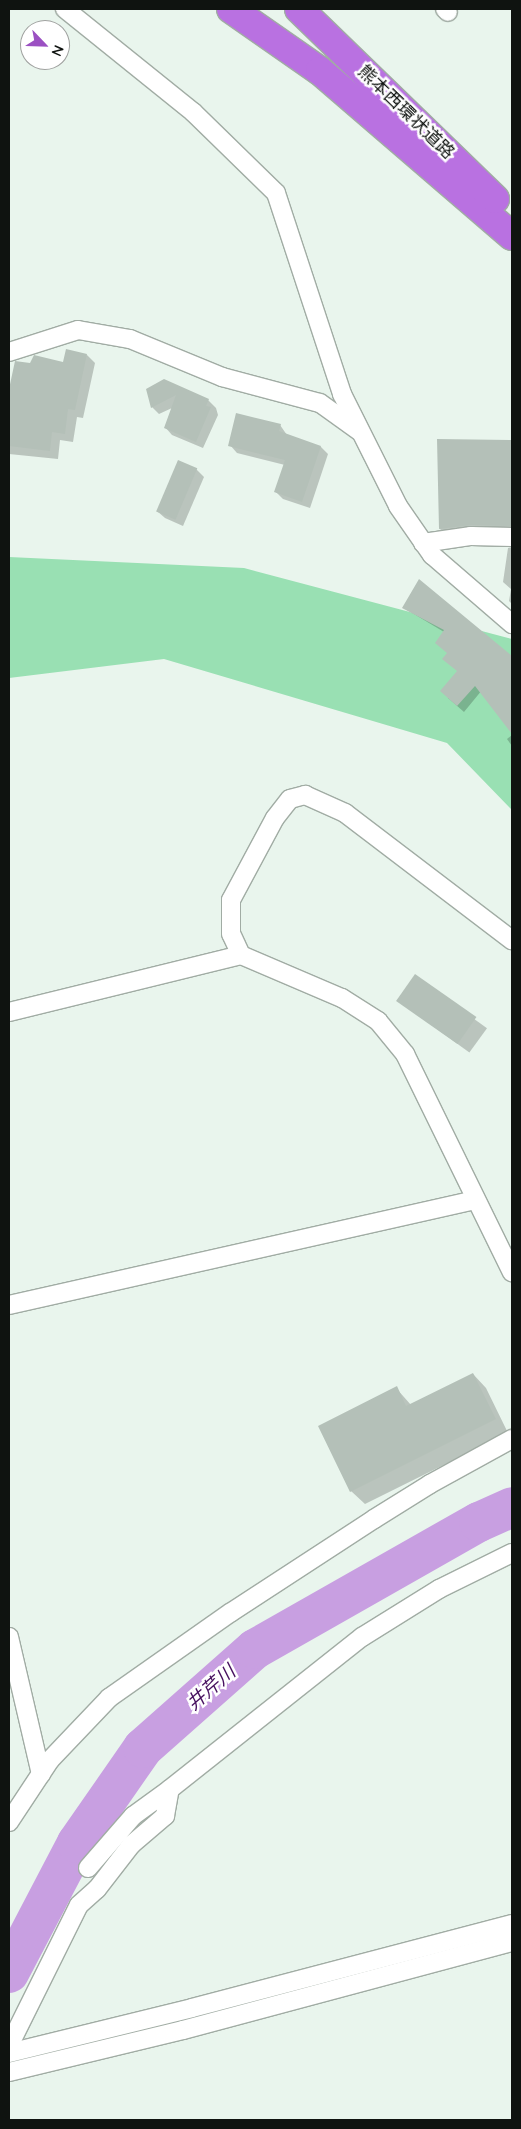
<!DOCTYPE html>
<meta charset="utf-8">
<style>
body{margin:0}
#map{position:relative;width:521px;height:2129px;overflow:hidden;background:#e9f5ed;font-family:Quicksand,"Noto Sans JP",sans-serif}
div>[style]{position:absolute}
.green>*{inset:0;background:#99e0b3}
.shadow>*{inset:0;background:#0003;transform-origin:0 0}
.river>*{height:40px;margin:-20px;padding:0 20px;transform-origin:20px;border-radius:20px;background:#c89fe1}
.building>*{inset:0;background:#b4c0b8;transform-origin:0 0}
.roads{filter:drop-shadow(1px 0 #a1aca4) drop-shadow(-1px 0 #a1aca4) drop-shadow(0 1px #a1aca4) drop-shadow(0 -1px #a1aca4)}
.street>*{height:18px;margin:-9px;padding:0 9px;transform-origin:9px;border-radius:9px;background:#fff}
.highway>*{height:28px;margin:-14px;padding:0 14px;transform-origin:14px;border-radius:14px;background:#b971e1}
span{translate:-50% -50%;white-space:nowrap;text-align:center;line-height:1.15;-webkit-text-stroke:5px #fff;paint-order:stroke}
.street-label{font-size:18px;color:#0f1310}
.water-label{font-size:19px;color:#46105e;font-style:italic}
.frame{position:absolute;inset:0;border:10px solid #0f1310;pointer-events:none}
.north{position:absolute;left:20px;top:20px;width:50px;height:50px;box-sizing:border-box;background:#fff;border:1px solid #9fa19f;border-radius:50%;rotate:114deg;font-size:14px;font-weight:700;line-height:20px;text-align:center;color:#0f1310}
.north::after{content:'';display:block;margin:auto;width:18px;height:22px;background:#9b50c2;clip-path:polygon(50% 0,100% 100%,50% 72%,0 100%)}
</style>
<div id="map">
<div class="green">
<i style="clip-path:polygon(9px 557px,244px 568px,512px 639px,512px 810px,447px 743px,164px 659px,9px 678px)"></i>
</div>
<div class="shadow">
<i style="clip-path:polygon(87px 355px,95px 363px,83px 418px,77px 417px,73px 442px,60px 440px,58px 459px,9px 454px,9px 395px,16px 363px,64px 363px)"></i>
<i style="clip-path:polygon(164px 381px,208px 400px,216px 408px,218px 415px,203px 448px,172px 435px,165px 427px,172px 408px,159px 414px,152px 407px)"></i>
<i style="clip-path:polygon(280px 425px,287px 435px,321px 447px,328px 454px,310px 508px,283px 499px,276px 492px,285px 465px,237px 453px,230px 445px)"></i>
<i style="clip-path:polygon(438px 441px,512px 441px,512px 537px,451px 540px,440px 529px)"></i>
<i style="clip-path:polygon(196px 469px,204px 477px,183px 526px,165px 518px,157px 511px)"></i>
<i style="clip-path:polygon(512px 547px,512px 604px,509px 601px,511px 589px,503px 582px,508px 548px)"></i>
<i style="clip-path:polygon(404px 608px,510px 656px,464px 712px,448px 698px,458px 671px,448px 654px,444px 632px)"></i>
<i style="clip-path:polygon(512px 676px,512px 732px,482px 693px)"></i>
<i style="clip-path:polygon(512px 735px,512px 746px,507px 739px)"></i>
<i style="left:415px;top:976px;width:89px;height:30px;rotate:36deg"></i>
<i style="clip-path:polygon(473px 1374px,486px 1388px,508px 1433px,365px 1504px,351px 1491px,396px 1388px,411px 1405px)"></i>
</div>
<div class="river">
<i style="left:9px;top:1973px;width:147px;rotate:-62.4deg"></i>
<i style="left:77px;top:1843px;width:116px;rotate:-55.2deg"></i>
<i style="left:143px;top:1748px;width:149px;rotate:-41.5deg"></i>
<i style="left:255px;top:1649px;width:257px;rotate:-29.6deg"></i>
<i style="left:479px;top:1522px;width:36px;rotate:-24deg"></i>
</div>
<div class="building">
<i style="clip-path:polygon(66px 349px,87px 354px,75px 410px,68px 409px,65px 434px,52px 432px,50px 451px,9px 446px,9px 389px,15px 361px,30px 363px,34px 355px,63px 362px)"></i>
<i style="clip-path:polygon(164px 379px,209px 399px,206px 406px,211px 407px,196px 442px,164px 428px,176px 395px,151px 408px,146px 389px)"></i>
<i style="clip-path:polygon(236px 413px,281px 424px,279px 431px,321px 446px,302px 502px,274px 492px,285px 460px,228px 446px)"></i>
<i style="clip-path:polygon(437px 439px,512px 440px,512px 526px,471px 525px,439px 529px)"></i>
<i style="left:178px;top:460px;width:21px;height:56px;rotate:23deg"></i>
<i style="clip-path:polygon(419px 579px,512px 656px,512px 734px,475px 686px,457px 706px,440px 691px,457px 671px,442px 659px,447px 653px,435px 643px,444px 630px,402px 608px)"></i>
<i style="left:415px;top:974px;width:75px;height:33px;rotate:35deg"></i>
<i style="clip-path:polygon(473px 1373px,496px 1419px,350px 1492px,318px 1426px,397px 1386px,406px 1406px)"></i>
</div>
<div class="roads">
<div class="street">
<i style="left:65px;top:9px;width:164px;rotate:38.8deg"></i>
<i style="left:193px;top:112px;width:116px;rotate:44.3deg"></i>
<i style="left:276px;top:193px;width:212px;rotate:71.8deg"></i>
<i style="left:342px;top:394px;width:125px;rotate:63.4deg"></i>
<i style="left:398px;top:506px;width:60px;rotate:55.2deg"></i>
<i style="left:432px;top:555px;width:106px;rotate:40.8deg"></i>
<i style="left:445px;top:9px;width:4px;rotate:45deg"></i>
<i style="left:9px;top:352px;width:72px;rotate:-17.7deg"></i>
<i style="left:78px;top:330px;width:53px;rotate:9.8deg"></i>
<i style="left:130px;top:339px;width:100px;rotate:22.4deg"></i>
<i style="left:222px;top:377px;width:101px;rotate:14.9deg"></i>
<i style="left:320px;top:403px;width:48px;rotate:35.7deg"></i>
<i style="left:423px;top:543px;width:49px;rotate:-8.3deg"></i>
<i style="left:471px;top:536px;width:41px;rotate:1.4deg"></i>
<i style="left:241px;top:955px;width:23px;rotate:-115deg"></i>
<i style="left:231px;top:934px;width:34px;rotate:-90deg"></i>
<i style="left:231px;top:900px;width:93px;rotate:-61.8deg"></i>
<i style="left:275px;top:818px;width:24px;rotate:-52deg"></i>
<i style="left:290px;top:799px;width:16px;rotate:-15deg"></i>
<i style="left:305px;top:795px;width:44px;rotate:24.2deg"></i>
<i style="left:345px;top:813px;width:210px;rotate:37.3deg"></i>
<i style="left:9px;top:1012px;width:239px;rotate:-13.8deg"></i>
<i style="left:241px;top:955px;width:110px;rotate:23.1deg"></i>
<i style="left:342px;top:998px;width:43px;rotate:32.6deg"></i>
<i style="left:378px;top:1021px;width:43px;rotate:50.7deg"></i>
<i style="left:405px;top:1054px;width:243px;rotate:63.9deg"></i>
<i style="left:9px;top:1305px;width:478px;rotate:-12.7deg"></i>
<i style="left:9px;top:1637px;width:141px;rotate:76.9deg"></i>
<i style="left:9px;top:1822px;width:74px;rotate:-56.5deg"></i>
<i style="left:50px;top:1760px;width:86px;rotate:-46.4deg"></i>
<i style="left:109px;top:1698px;width:148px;rotate:-35.1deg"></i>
<i style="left:230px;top:1613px;width:172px;rotate:-33.1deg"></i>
<i style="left:374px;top:1519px;width:66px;rotate:-32deg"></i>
<i style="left:430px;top:1484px;width:94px;rotate:-28.8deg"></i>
<i style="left:88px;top:1868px;width:69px;rotate:-49.1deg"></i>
<i style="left:133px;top:1816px;width:46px;rotate:-36.1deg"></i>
<i style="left:9px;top:2046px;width:157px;rotate:-63.6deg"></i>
<i style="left:79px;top:1905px;width:24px;rotate:-42deg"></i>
<i style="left:97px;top:1889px;width:56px;rotate:-52.3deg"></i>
<i style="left:131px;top:1845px;width:45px;rotate:-40.5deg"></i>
<i style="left:165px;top:1816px;width:27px;rotate:-80deg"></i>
<i style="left:170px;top:1789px;width:245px;rotate:-38.4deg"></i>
<i style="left:362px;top:1637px;width:91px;rotate:-31.9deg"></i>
<i style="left:439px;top:1589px;width:81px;rotate:-26.3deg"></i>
<i style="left:9px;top:2053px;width:188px;rotate:-13.8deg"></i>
<i style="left:192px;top:2008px;width:331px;rotate:-14.7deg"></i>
<i style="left:9px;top:2072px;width:179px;rotate:-13.6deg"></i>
<i style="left:183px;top:2030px;width:341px;rotate:-15deg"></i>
</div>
<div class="highway">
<i style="left:231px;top:9px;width:108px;rotate:34.9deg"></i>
<i style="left:320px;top:71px;width:253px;rotate:40.7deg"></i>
<i style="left:299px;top:9px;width:273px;rotate:44.1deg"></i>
</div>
</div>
<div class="street-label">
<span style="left:406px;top:112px;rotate:44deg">熊本西環状道路</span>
</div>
<div class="water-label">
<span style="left:211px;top:1688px;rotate:-41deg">井芹川</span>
</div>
<div class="frame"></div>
<div class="north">N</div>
</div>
